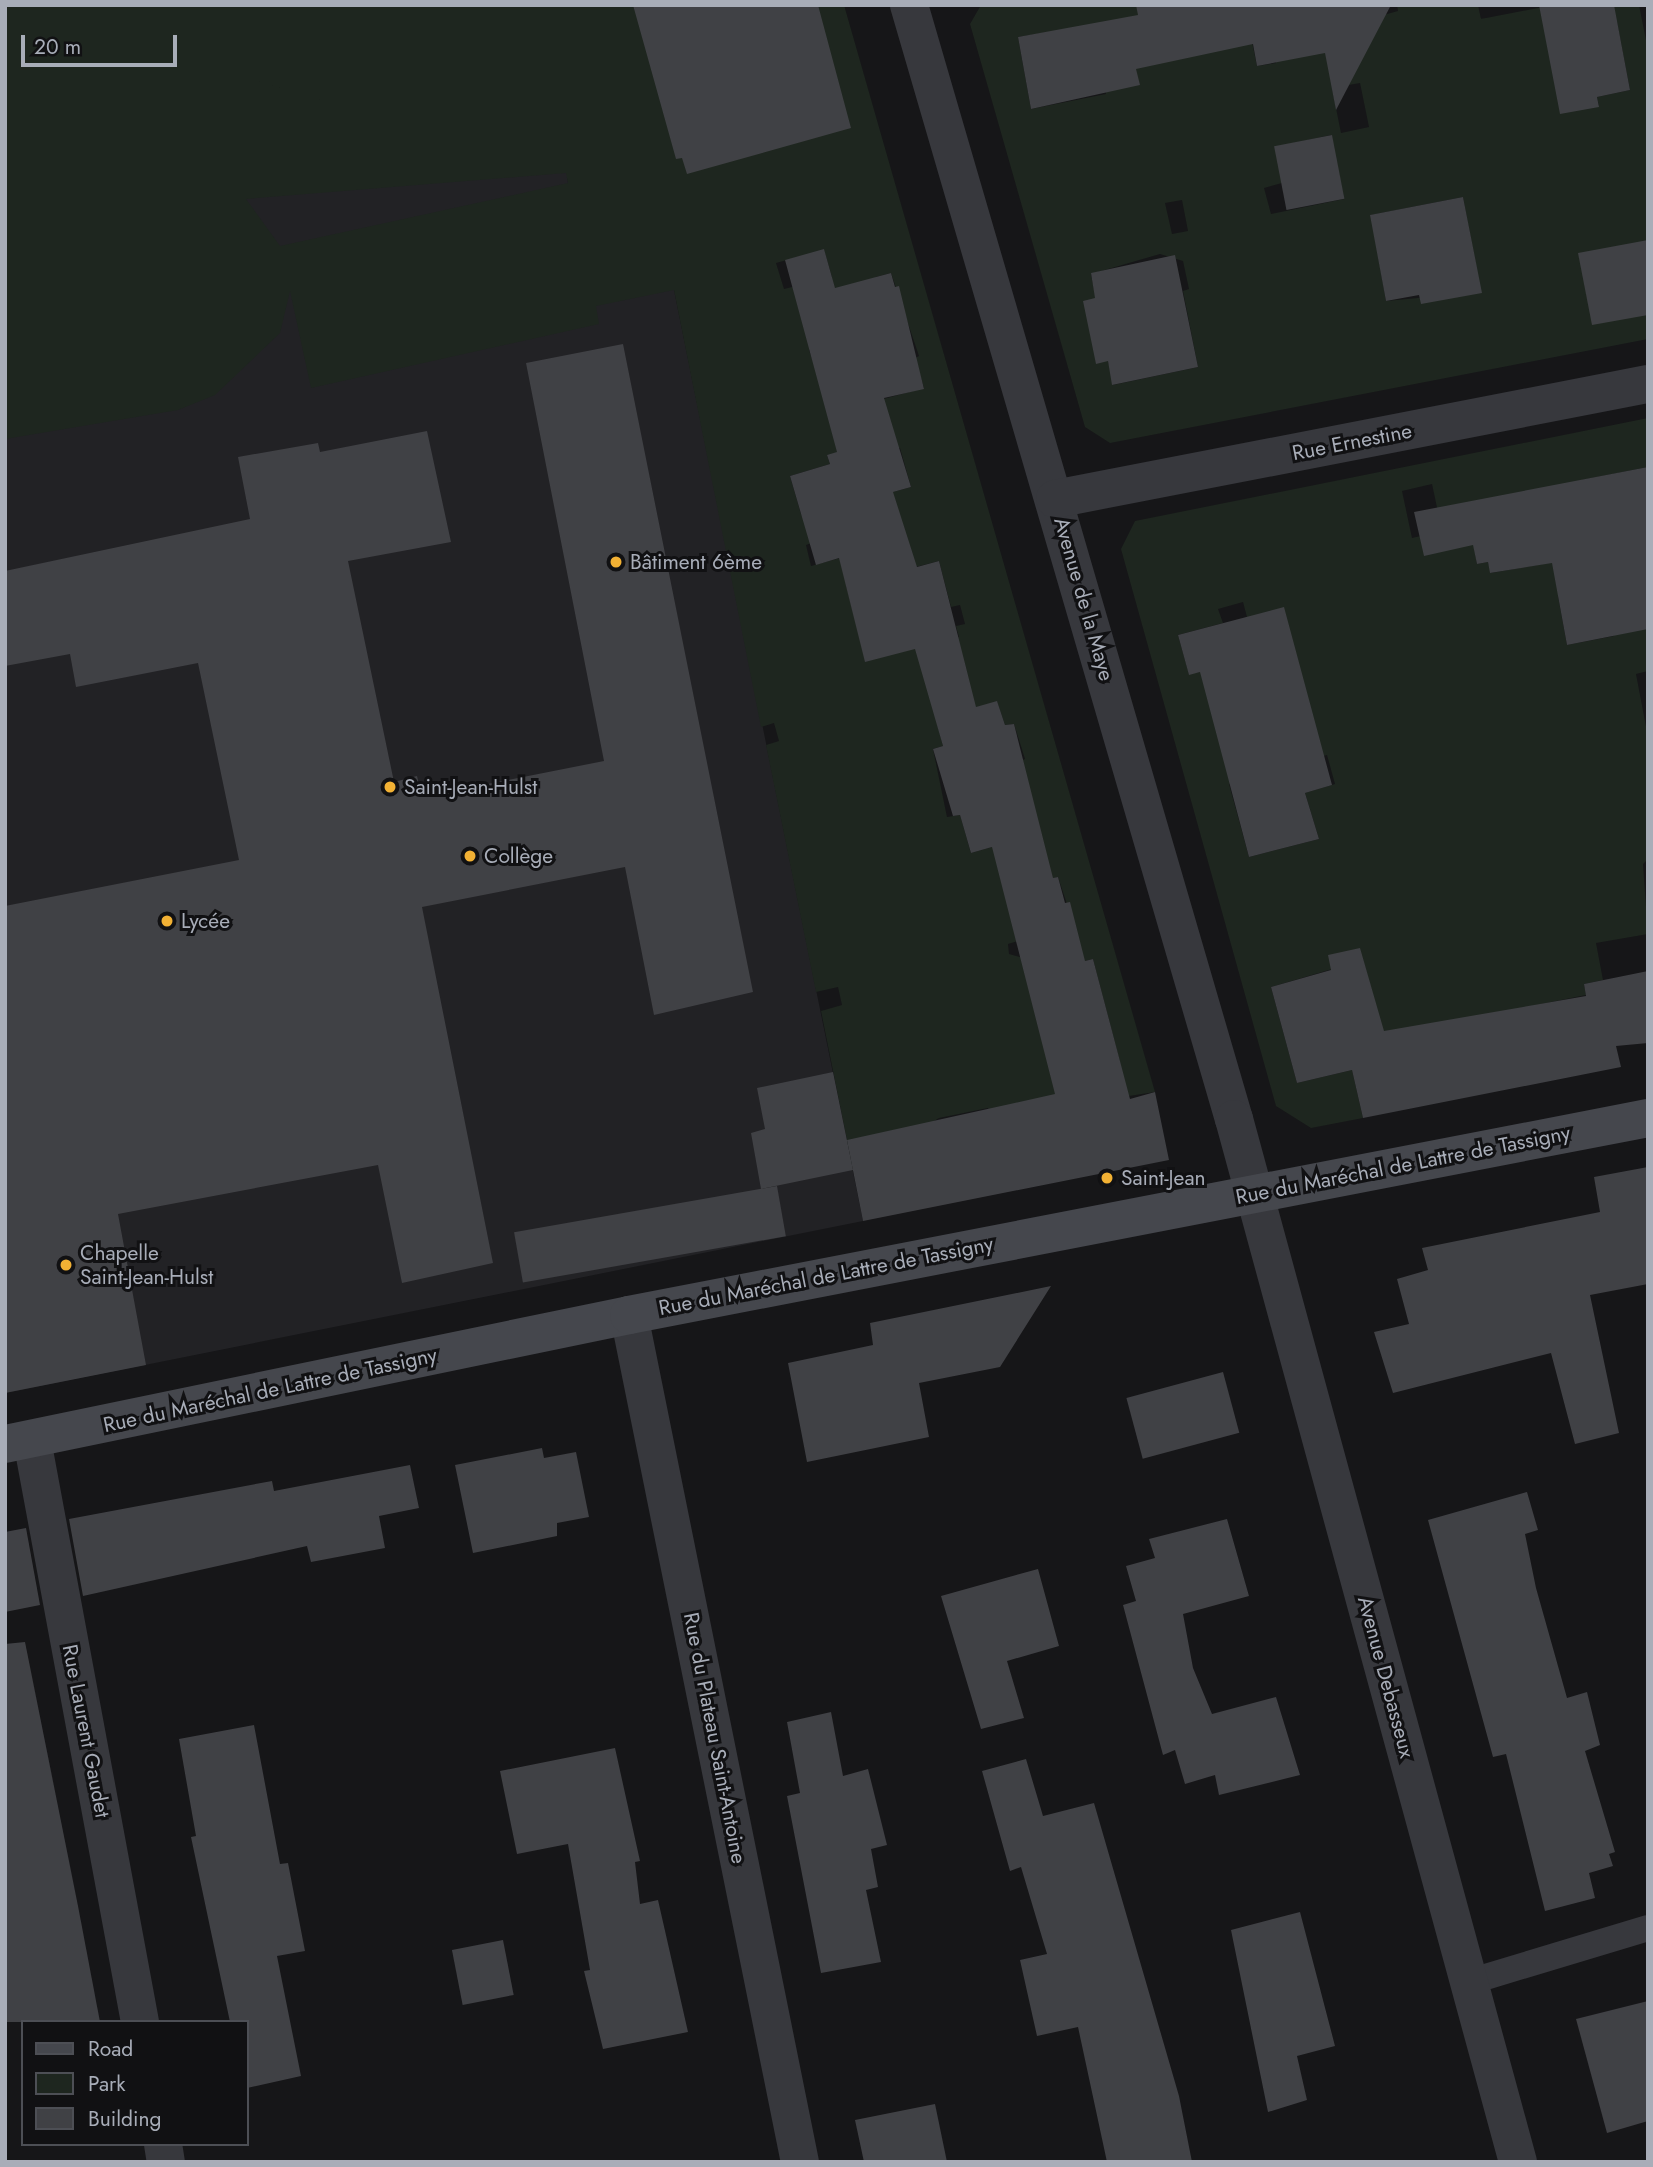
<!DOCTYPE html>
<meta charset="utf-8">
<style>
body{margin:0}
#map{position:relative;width:1653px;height:2167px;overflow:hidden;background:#161618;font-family:Jost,sans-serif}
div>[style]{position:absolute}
.built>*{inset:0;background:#222225}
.green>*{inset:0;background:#1e261f}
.building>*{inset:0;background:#404145;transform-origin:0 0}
.service>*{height:26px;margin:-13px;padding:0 13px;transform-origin:13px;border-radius:13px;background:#37383d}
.minor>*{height:38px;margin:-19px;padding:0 19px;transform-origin:19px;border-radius:19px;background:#37383d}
.secondary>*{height:38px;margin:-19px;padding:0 19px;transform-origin:19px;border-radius:19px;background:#45474d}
.dots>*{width:19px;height:19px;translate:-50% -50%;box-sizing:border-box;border:4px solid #111113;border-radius:50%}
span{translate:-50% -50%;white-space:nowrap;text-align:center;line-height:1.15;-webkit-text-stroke:6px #111113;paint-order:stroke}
.street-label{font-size:21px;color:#a8adb8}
.poi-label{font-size:21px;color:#a8adb8}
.left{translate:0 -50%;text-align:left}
.frame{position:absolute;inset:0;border:7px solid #a8adb8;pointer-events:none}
.legend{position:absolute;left:21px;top:2020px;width:228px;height:126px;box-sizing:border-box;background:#111113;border:2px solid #4d4f55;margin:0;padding:9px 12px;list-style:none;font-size:21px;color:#a8adb8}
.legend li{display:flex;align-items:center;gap:14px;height:35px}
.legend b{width:35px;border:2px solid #4d4f55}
.scale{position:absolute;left:21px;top:35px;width:156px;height:32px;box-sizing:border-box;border:4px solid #a8adb8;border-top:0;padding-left:9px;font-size:21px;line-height:24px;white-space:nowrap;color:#a8adb8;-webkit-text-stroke:5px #111113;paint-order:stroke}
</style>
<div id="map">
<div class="built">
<i style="clip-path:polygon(5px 149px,567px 173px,568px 183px,674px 290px,863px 1221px,5px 1393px)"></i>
</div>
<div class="green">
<i style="clip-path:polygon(evenodd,5px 5px,844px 5px,1155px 1092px,992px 1117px,988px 1108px,939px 1118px,853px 1170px,821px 1011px,842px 1005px,838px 987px,816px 992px,766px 745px,779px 741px,774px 723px,761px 727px,674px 290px,596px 306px,599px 324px,311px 388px,290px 291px,280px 333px,215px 395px,178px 410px,5px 439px,5px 5px,566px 173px,568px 183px,280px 246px,246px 199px,566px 173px,5px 5px,824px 250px,832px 277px,784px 289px,776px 263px,824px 250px,5px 5px,891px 273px,919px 356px,915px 358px,924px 388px,832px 413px,809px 350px,876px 277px,891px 273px,5px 5px,900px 448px,911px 487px,893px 492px,858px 553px,811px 566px,806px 545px,817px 541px,801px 514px,790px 476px,830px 464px,827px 455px,900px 448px,5px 5px,939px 561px,951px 607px,960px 605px,965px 624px,956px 626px,959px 637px,866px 661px,846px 585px,939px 561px,5px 5px,997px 702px,1005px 725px,1014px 724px,1025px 759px,1020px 761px,1006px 843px,971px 853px,960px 815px,947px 817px,933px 749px,943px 746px,936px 719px,997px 702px,5px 5px,1058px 877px,1079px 940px,1020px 957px,1009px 954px,1008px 944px,1018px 941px,1005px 892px,1058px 877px,5px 5px,1093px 959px,1120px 1062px,1038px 973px,1093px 959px)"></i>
<i style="clip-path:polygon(evenodd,981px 5px,1136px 5px,1251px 37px,1257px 66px,1276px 63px,1273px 45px,1398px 11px,1397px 5px,1478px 5px,1481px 19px,1553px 5px,1639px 5px,1648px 50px,1648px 339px,1110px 443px,1085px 427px,970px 24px,981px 5px,1617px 22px,1630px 90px,1597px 97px,1599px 106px,1545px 36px,1617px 22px,981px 5px,1093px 25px,1106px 94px,1031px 109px,1018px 37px,1093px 25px,981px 5px,1360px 83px,1369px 127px,1341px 133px,1332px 88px,1360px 83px,981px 5px,1331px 135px,1344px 199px,1271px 214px,1264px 188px,1282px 183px,1275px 147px,1331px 135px,981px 5px,1463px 197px,1481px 292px,1386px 301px,1371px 215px,1463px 197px,981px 5px,1182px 200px,1188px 231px,1172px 234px,1165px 203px,1182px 200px,981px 5px,1160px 254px,1183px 261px,1189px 289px,1183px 291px,1198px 367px,1113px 385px,1091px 274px,1160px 254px)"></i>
<i style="clip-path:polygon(evenodd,1648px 418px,1648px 467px,1582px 480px,1648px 600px,1648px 671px,1636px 674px,1648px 737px,1648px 859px,1643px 864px,1648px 934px,1596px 943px,1603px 980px,1584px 984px,1586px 995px,1482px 1016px,1387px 1045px,1363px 960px,1271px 987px,1297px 1083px,1352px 1070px,1363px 1118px,1311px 1128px,1276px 1106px,1121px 549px,1135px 521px,1648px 418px,1432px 484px,1442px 531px,1412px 538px,1402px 491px,1432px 484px,1648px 418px,1473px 542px,1554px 562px,1491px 573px,1488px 562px,1477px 564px,1473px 542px,1648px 418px,1558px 596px,1608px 609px,1614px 636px,1567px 645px,1558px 596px,1648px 418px,1243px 602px,1247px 617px,1200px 672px,1189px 674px,1178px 635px,1223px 623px,1218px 609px,1243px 602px,1648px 418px,1327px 755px,1335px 784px,1305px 793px,1319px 839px,1249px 857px,1229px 784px,1327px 755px)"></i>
</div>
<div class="building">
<i style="clip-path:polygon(633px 5px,818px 5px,851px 128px,687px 174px,682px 158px,676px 159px)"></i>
<i style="clip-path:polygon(1136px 5px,1391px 5px,1336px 110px,1325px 53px,1257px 66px,1253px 44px,1136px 69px,1140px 85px,1031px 109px,1018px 37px,1138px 15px)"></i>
<i style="clip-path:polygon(1539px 5px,1614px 5px,1630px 90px,1597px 97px,1599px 107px,1560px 114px)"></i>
<i style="left:1332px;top:135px;width:65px;height:59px;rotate:79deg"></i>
<i style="clip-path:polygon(1463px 197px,1482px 293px,1421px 304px,1419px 295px,1386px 301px,1370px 215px)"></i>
<i style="clip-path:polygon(1648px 240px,1648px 315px,1592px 325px,1578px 253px)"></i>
<i style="clip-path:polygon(824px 249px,835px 288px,891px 273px,895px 287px,899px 286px,924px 389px,884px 398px,911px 487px,893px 492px,917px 567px,939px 561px,976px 707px,997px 701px,1005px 725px,1014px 724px,1053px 878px,1058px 877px,1065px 903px,1070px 902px,1085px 961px,1093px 959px,1130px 1099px,1155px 1092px,1169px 1160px,863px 1221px,847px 1140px,1055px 1094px,992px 847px,971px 853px,960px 815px,953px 816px,933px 749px,943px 746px,915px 649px,865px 662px,839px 558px,816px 565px,790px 476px,830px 464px,827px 455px,837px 452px,785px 260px)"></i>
<i style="clip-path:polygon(1175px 255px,1198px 367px,1112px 385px,1108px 361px,1096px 364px,1083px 301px,1095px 298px,1091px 273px)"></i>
<i style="clip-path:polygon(623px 344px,753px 992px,654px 1015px,625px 867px,422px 907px,493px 1263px,402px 1283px,378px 1165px,118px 1214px,146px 1365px,5px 1393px,5px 906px,239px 860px,198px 663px,76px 687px,70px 654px,5px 666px,5px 571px,250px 519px,238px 457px,318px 443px,320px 452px,427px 431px,451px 542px,348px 561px,394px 782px,417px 776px,422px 797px,604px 761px,526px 363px)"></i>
<i style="clip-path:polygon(1648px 467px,1648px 629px,1567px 645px,1552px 563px,1490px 573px,1488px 562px,1477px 564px,1473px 545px,1424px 556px,1414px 512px)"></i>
<i style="clip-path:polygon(1284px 607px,1332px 785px,1305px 793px,1319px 839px,1249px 857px,1200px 672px,1189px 675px,1178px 635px)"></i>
<i style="clip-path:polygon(1360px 948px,1384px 1031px,1586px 996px,1584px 984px,1648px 971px,1648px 1043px,1616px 1046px,1621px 1067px,1363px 1118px,1352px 1070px,1297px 1083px,1271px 987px,1331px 970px,1328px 955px)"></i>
<i style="clip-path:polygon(833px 1072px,853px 1170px,761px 1189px,751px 1133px,765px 1129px,757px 1088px)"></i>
<i style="clip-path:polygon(1648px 1167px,1648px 1284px,1590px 1295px,1619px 1433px,1575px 1444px,1551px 1353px,1393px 1393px,1374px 1332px,1409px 1324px,1397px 1279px,1428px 1270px,1422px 1248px,1600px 1212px,1594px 1177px)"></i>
<i style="left:777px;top:1186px;width:51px;height:267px;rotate:80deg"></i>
<i style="clip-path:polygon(1051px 1286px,1000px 1367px,919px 1383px,929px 1437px,807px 1462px,788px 1363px,873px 1345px,870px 1323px)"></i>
<i style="left:1223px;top:1372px;width:63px;height:100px;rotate:75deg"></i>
<i style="clip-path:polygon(542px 1448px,544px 1458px,576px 1452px,589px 1517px,557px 1523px,557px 1536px,473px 1553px,455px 1465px)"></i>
<i style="clip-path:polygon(410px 1465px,419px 1508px,379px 1516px,385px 1548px,311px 1562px,307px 1546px,83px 1596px,69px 1519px,272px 1481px,274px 1491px)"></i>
<i style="clip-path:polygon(1527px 1492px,1538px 1530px,1525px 1534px,1536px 1588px,1567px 1698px,1587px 1692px,1600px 1745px,1585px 1751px,1615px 1852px,1609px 1854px,1613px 1866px,1589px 1873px,1595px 1898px,1545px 1911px,1506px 1754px,1493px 1757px,1428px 1520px)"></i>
<i style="clip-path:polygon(1227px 1519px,1249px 1596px,1183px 1614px,1193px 1668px,1212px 1714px,1276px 1697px,1300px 1775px,1219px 1795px,1215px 1775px,1185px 1784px,1175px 1750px,1163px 1755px,1123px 1605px,1136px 1601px,1126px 1566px,1155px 1558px,1149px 1539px)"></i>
<i style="clip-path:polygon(26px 1528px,40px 1605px,5px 1612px,5px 1532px)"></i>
<i style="clip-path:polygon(1038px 1569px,1059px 1646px,1007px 1661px,1024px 1718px,981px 1729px,941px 1596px)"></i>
<i style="clip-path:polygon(25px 1642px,78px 1906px,100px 2022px,5px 2022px,5px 1644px)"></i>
<i style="clip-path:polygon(831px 1712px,843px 1776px,868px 1769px,887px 1845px,871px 1849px,878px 1887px,866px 1890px,881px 1962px,821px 1973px,787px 1796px,800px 1793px,787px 1722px)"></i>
<i style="clip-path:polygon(254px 1725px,280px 1864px,288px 1863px,305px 1951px,277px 1956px,301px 2076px,247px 2088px,247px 2022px,230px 2022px,191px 1837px,196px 1836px,179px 1739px)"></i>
<i style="clip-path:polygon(615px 1748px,640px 1861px,635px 1862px,640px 1904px,658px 1900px,688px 2032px,603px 2049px,584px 1971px,590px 1970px,568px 1844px,517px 1854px,500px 1771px)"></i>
<i style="clip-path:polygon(1026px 1759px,1043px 1816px,1094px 1803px,1179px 2096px,1192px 2162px,1107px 2162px,1078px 2027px,1037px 2036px,1020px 1960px,1047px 1954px,1021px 1867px,1010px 1871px,982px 1771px)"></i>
<i style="clip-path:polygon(1300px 1912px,1335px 2046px,1297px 2056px,1307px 2100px,1268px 2112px,1231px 1930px)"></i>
<i style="left:503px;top:1940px;width:56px;height:52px;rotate:79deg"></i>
<i style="clip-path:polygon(1648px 2001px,1648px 2121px,1607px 2133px,1576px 2019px)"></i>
<i style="clip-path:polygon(935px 2104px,947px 2162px,864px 2162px,855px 2120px)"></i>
</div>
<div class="service">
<i style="left:1469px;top:1982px;width:187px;rotate:-16.8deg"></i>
</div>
<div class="minor">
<i style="left:909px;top:5px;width:1160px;rotate:73.74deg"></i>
<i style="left:1234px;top:1119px;width:1081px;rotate:74.77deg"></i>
<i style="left:1055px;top:499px;width:604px;rotate:-10.98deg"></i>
<i style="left:629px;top:1315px;width:864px;rotate:78.59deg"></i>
<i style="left:32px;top:1440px;width:592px;rotate:79.49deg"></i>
<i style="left:163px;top:2144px;width:18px;rotate:81deg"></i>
</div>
<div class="secondary">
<i style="left:5px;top:1444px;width:637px;rotate:-11.68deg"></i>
<i style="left:629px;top:1315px;width:1038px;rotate:-10.94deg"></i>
</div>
<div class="dots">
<i style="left:616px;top:562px;background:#f2b134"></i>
<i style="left:390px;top:787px;background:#f2b134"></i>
<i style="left:470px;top:856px;background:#f2b134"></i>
<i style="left:167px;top:921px;background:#f2b134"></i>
<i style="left:1107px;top:1178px;background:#f2b134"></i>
<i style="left:66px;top:1265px;background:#f2b134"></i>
</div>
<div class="street-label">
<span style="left:1352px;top:442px;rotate:-11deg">Rue Ernestine</span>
<span style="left:1084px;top:599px;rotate:74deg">Avenue de la Maye</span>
<span style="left:1403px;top:1165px;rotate:-11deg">Rue du Maréchal de Lattre de Tassigny</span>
<span style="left:826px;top:1276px;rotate:-11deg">Rue du Maréchal de Lattre de Tassigny</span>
<span style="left:270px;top:1390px;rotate:-12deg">Rue du Maréchal de Lattre de Tassigny</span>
<span style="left:1386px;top:1677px;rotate:75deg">Avenue Debasseux</span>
<span style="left:86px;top:1731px;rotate:79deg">Rue Laurent Gaudet</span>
<span style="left:715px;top:1738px;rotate:79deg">Rue du Plateau Saint-Antoine</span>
</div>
<div class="poi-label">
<span class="left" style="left:630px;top:562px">Bâtiment 6ème</span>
<span class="left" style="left:404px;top:787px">Saint-Jean-Hulst</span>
<span class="left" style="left:484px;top:856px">Collège</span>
<span class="left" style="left:181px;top:921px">Lycée</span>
<span class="left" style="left:1121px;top:1178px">Saint-Jean</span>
<span class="left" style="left:80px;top:1265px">Chapelle<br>Saint-Jean-Hulst</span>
</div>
<div class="frame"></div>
<ul class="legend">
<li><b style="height:9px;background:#45474d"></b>Road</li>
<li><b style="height:19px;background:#1e261f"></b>Park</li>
<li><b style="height:19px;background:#404145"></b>Building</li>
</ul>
<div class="scale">20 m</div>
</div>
